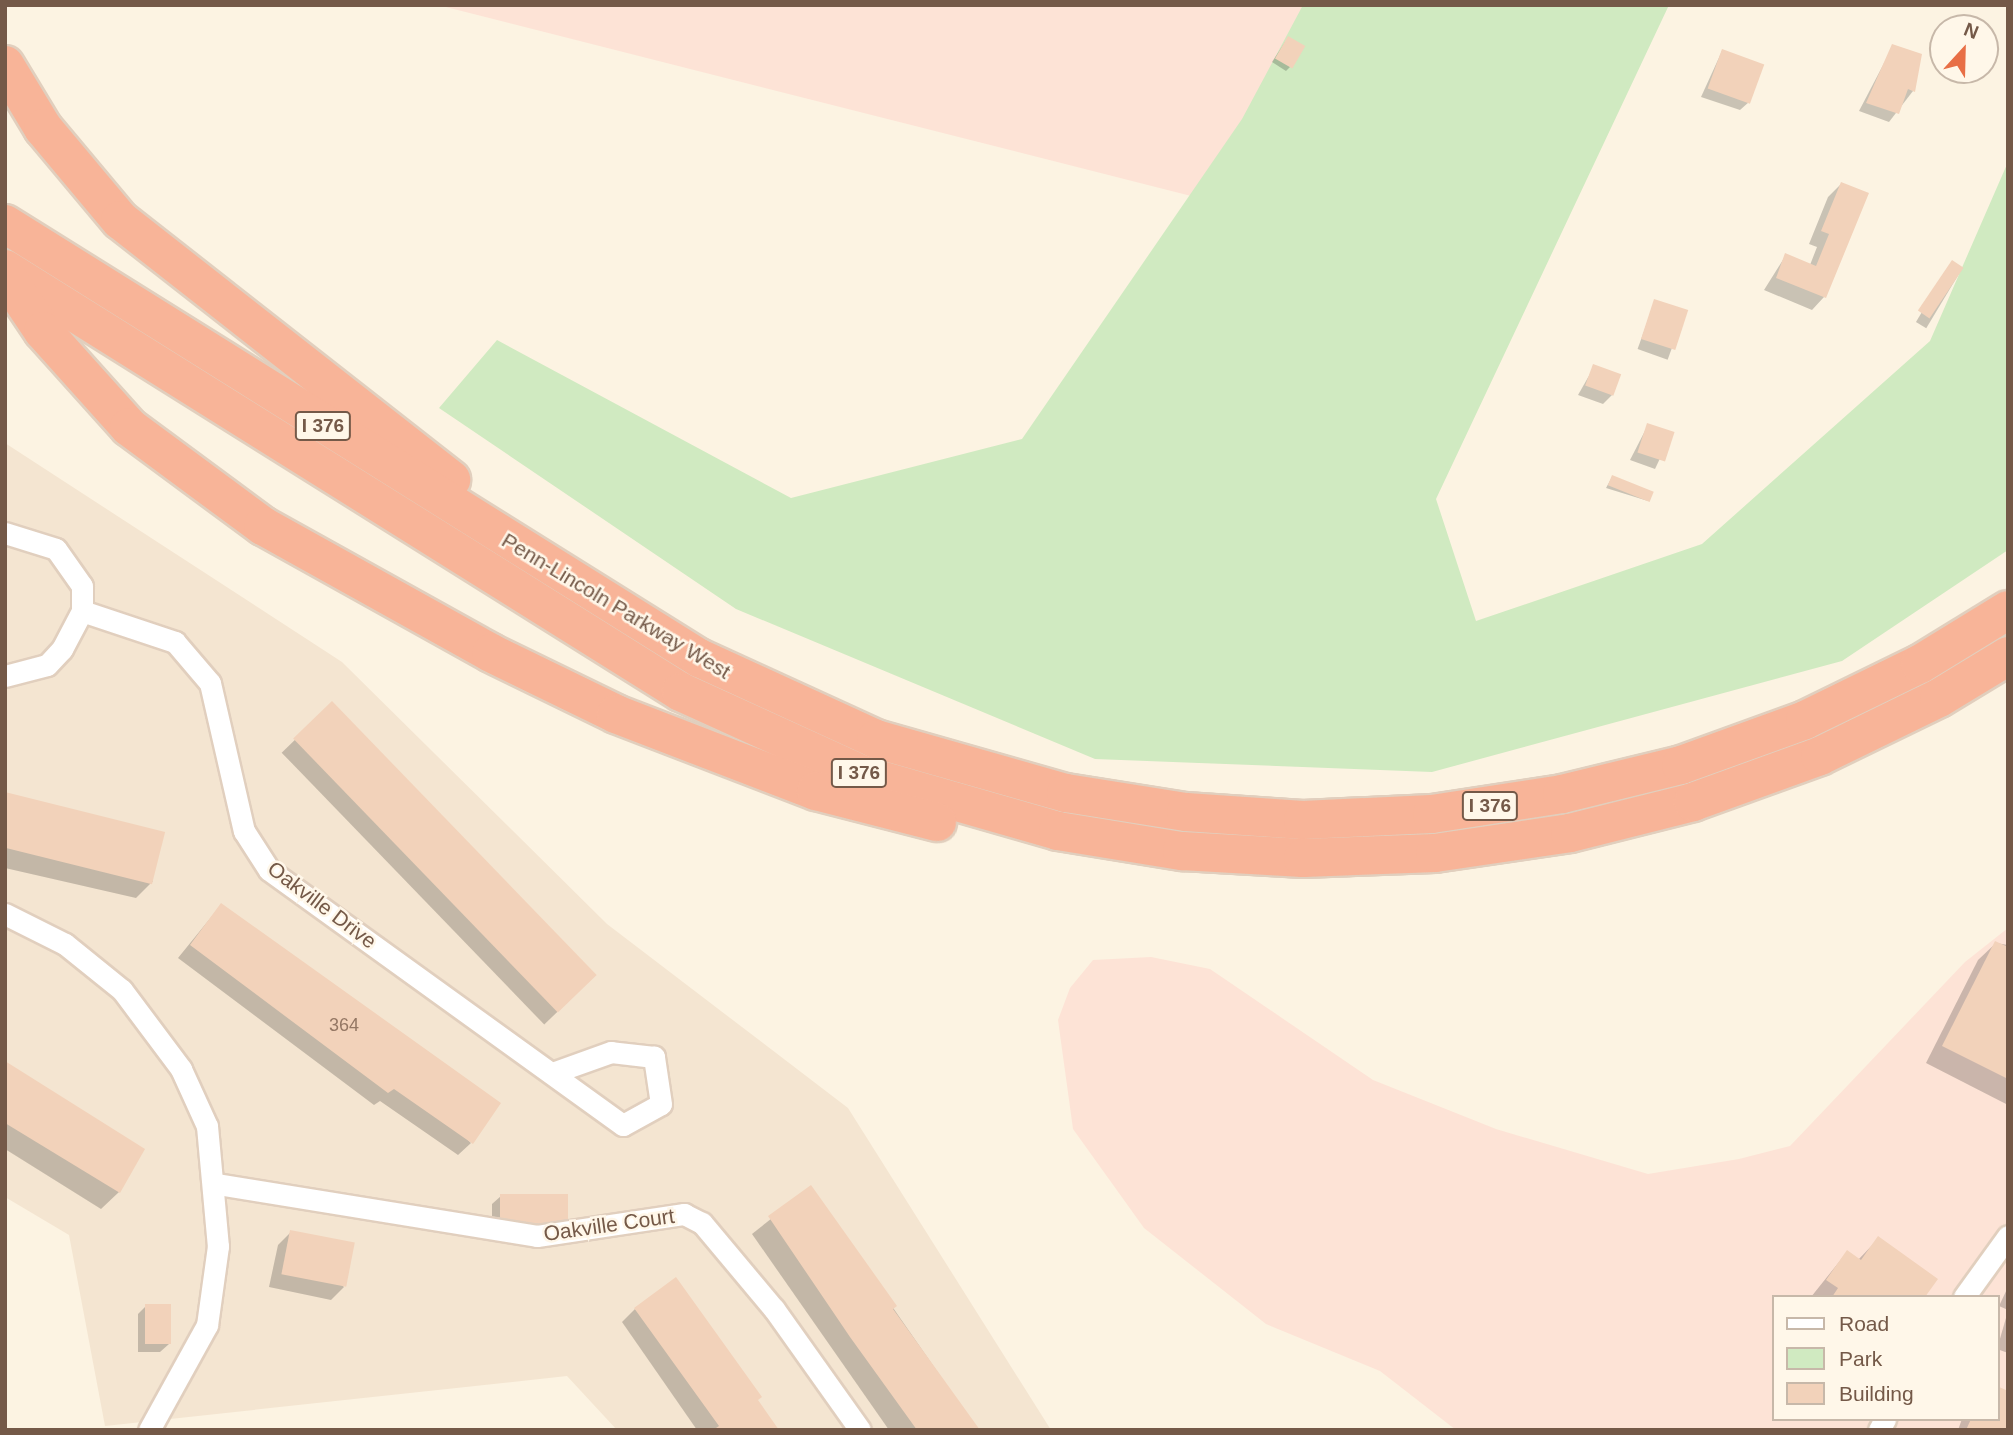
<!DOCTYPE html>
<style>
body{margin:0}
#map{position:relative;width:2013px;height:1435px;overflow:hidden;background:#fcf3e2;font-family:Arial,sans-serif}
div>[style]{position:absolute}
.residential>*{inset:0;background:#f4e5d1}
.commercial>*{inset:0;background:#fde3d6}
.green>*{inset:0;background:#d0eac1}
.shadow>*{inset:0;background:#0003;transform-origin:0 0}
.building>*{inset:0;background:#f2d2ba;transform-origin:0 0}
.roads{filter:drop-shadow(2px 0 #e1cfbe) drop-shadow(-2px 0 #e1cfbe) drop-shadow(0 2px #e1cfbe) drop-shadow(0 -2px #e1cfbe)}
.minor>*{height:21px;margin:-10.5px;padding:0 10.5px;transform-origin:10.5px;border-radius:10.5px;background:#fff}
.motorway>*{height:38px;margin:-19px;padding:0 19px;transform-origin:19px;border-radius:19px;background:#f8b498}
span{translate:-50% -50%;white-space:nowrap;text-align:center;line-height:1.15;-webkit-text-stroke:5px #fff7e9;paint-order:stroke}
.number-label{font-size:18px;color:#947764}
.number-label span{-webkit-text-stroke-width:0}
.shield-label span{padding:2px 5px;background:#fff7e9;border:2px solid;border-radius:5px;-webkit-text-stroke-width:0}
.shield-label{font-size:19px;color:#745948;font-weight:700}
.street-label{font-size:21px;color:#745948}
.frame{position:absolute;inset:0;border:7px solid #745948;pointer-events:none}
.legend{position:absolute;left:1772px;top:1295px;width:228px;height:126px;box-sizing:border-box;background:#fff7e9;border:2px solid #c7b8a9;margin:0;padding:9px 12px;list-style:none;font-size:21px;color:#745948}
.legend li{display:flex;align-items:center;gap:14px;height:35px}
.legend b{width:35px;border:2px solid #c7b8a9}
.north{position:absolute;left:1929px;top:14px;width:70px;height:70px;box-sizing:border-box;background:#fff7e9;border:2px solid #c7b8a9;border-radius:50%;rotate:22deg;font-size:19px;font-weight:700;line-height:28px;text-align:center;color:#745948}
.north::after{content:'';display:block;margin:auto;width:24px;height:32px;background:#e86f46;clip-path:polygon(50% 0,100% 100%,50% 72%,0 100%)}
</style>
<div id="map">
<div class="residential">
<i style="clip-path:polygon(5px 443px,342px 662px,607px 924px,848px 1108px,1051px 1430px,617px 1430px,567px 1376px,105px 1426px,69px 1235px,5px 1197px)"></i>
</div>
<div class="commercial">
<i style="clip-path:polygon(438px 5px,1338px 5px,1258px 213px)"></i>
<i style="clip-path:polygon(evenodd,2008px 928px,2008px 1430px,1456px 1430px,1380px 1371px,1266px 1324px,1144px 1228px,1073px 1129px,1058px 1020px,1070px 988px,1093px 960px,1151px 957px,1210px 969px,1373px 1080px,1496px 1129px,1648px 1174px,1739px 1159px,1790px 1146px,1965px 962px,2008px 928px,1773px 1297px,1997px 1297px,1997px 1419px,1773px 1419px,1773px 1297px)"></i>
</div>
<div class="green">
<i style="clip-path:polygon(1303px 5px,1669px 5px,1436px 499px,1476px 621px,1702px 544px,1930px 341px,2008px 162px,2008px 550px,1842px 661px,1432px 772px,1095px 759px,736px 609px,439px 408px,497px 340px,791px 498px,1022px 439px,1242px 119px)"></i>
</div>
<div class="shadow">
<i style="clip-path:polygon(1285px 42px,1290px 67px,1286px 71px,1272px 62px)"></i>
<i style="clip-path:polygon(1893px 46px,1920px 55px,1913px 91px,1889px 122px,1859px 111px)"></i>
<i style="clip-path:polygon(1722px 51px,1749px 102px,1740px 110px,1701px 97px)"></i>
<i style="clip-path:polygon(1841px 184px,1824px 297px,1812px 310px,1764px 290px,1786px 255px,1810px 265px,1817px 247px,1809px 244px,1828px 197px)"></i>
<i style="left:1952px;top:262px;width:12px;height:70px;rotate:31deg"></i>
<i style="left:1655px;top:301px;width:32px;height:51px;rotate:20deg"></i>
<i style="clip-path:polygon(1594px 367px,1612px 395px,1603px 404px,1578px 395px)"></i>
<i style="clip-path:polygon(1648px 425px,1672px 433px,1655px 469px,1630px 460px)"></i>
<i style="clip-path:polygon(1612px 477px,1648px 501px,1606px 488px)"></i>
<i style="left:332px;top:704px;width:378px;height:70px;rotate:46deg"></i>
<i style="clip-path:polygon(5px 796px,153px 881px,136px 898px,5px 868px)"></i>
<i style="clip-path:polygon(221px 905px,471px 1143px,458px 1155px,380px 1101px,374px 1105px,178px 958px)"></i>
<i style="clip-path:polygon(1996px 943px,2008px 945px,2008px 1105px,1926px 1063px,1978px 960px)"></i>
<i style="clip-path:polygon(5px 1063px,119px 1192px,101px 1209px,5px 1149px)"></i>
<i style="clip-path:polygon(810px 1188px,977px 1429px,976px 1430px,889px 1430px,752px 1234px)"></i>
<i style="clip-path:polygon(501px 1196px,567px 1223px,492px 1231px,492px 1204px)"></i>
<i style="clip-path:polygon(291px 1232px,344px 1287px,331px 1300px,269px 1287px,278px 1245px)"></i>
<i style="clip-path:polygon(1878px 1239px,1923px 1297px,1811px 1297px,1847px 1252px,1858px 1260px)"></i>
<i style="clip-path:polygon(2008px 1287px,2008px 1310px,1999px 1306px)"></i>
<i style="clip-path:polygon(146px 1306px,169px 1344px,160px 1352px,138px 1352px,138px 1314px)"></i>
<i style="clip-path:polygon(635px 1309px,756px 1401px,777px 1430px,697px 1430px,622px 1322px)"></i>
<i style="clip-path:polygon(2008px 1311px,2008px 1353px,1997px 1349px)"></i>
<i style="clip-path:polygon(1962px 1419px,1997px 1419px,2008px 1430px,1958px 1430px)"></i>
</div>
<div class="building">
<i style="left:1288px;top:36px;width:20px;height:26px;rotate:30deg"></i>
<i style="clip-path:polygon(1892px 44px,1922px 54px,1915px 92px,1908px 89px,1899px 114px,1866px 103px)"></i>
<i style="left:1722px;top:49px;width:45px;height:42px;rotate:20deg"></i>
<i style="clip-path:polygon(1841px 182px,1869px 193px,1826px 298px,1776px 278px,1785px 253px,1816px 266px,1829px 234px,1821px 231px)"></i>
<i style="left:1952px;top:260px;width:14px;height:61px;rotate:34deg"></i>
<i style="left:1654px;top:299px;width:36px;height:42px;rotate:18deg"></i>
<i style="left:1593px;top:364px;width:30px;height:23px;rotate:20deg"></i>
<i style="left:1647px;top:423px;width:29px;height:31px;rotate:18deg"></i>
<i style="left:1612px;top:475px;width:45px;height:11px;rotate:22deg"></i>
<i style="left:332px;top:701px;width:381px;height:54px;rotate:46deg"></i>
<i style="left:5px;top:792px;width:165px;height:54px;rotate:14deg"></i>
<i style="clip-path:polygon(221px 903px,501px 1103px,473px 1144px,394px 1089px,388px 1093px,190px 945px)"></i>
<i style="clip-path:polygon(1995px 941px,2008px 947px,2008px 1079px,1942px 1046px)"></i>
<i style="clip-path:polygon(5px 1061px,145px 1149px,120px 1193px,5px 1123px)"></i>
<i style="clip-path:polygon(811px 1185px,897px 1306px,893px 1309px,980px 1430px,917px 1430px,850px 1337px,768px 1216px)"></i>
<i style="left:500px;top:1194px;width:68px;height:30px"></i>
<i style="left:290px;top:1230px;width:66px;height:45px;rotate:11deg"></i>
<i style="clip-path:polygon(1878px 1236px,1938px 1279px,1925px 1297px,1832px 1297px,1838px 1288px,1826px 1280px,1847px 1250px,1861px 1260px)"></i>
<i style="clip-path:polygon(676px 1277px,762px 1397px,758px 1400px,779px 1430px,713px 1430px,719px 1426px,634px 1308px)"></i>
<i style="left:145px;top:1304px;width:26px;height:40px"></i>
<i style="clip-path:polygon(1997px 1386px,2008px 1391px,2008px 1430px,1966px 1430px,1971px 1419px,1997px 1419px)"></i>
</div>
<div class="roads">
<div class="minor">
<i style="left:5px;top:533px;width:53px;rotate:17.4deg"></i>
<i style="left:56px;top:549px;width:45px;rotate:54.9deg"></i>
<i style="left:82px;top:586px;width:25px;rotate:90deg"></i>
<i style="left:82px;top:611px;width:43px;rotate:117.8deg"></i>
<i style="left:62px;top:649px;width:22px;rotate:133deg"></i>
<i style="left:47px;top:665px;width:43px;rotate:165.3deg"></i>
<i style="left:82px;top:611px;width:98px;rotate:18.4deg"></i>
<i style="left:175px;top:642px;width:54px;rotate:49.5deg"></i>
<i style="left:210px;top:683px;width:152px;rotate:77.1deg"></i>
<i style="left:244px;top:831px;width:46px;rotate:57.3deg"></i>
<i style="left:269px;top:870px;width:436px;rotate:35.8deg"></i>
<i style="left:623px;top:1125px;width:43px;rotate:-28.9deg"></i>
<i style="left:661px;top:1104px;width:48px;rotate:-98.5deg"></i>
<i style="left:654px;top:1057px;width:43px;rotate:-173.4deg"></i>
<i style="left:611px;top:1052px;width:59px;rotate:160.3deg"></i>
<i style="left:5px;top:914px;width:67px;rotate:26.6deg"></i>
<i style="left:65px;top:944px;width:73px;rotate:38.9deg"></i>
<i style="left:122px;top:990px;width:99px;rotate:53.2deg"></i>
<i style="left:181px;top:1069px;width:63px;rotate:65.5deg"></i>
<i style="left:207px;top:1126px;width:121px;rotate:84.8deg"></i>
<i style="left:218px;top:1246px;width:80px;rotate:97.9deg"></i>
<i style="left:207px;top:1325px;width:120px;rotate:118.9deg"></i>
<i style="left:217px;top:1184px;width:324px;rotate:9.2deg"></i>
<i style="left:537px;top:1236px;width:149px;rotate:-8.5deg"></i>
<i style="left:684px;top:1214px;width:20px;rotate:27deg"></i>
<i style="left:702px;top:1223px;width:112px;rotate:50.1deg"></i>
<i style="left:774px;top:1309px;width:148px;rotate:54.6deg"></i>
<i style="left:1964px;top:1297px;width:75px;rotate:-54.2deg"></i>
<i style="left:1879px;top:1430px;width:13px;rotate:-61deg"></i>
</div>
<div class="motorway">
<i style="left:5px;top:65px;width:74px;rotate:58.9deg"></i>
<i style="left:43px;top:128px;width:120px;rotate:50.1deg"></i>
<i style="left:120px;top:220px;width:421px;rotate:38.1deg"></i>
<i style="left:5px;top:224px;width:819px;rotate:32.02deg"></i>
<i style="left:699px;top:658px;width:195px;rotate:24.6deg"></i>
<i style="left:876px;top:739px;width:198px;rotate:15.9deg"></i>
<i style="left:1066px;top:793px;width:121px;rotate:9deg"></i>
<i style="left:1186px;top:812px;width:117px;rotate:3.9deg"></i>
<i style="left:1303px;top:820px;width:129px;rotate:-2.7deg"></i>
<i style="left:1432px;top:814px;width:132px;rotate:-8.7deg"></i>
<i style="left:1562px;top:794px;width:122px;rotate:-13.7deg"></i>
<i style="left:1681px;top:765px;width:132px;rotate:-19.9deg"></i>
<i style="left:1805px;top:720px;width:128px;rotate:-26deg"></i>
<i style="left:1920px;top:664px;width:103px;rotate:-31.5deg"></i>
<i style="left:5px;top:269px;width:797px;rotate:32.04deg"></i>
<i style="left:681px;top:692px;width:200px;rotate:24.5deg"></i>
<i style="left:863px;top:775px;width:203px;rotate:16deg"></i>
<i style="left:1058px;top:831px;width:126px;rotate:9.2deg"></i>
<i style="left:1182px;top:851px;width:121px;rotate:3.3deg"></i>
<i style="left:1303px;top:858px;width:132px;rotate:-2.2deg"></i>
<i style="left:1435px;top:853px;width:136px;rotate:-8.4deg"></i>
<i style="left:1570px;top:833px;width:127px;rotate:-14.1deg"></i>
<i style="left:1693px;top:802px;width:135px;rotate:-19.9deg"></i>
<i style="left:1820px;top:756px;width:132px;rotate:-26deg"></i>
<i style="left:1939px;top:698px;width:81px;rotate:-31.3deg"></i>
<i style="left:6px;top:276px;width:66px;rotate:56.1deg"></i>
<i style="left:43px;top:331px;width:129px;rotate:48.1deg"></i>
<i style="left:129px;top:427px;width:167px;rotate:36.5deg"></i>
<i style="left:263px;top:526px;width:261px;rotate:29.1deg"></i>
<i style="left:491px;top:653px;width:139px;rotate:26deg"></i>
<i style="left:616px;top:714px;width:214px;rotate:21.1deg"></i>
<i style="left:816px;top:791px;width:125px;rotate:14.4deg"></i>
</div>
</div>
<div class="number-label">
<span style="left:344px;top:1025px">364</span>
</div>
<div class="shield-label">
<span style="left:323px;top:426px">I 376</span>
<span style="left:859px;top:773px">I 376</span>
<span style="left:1490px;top:806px">I 376</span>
</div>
<div class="street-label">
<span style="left:616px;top:606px;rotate:31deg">Penn-Lincoln Parkway West</span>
<span style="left:322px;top:905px;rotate:37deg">Oakville Drive</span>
<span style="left:609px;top:1225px;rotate:-8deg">Oakville Court</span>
</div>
<div class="frame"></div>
<ul class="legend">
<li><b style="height:9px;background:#fff"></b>Road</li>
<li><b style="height:19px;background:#d0eac1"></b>Park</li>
<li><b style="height:19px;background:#f2d2ba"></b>Building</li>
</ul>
<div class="north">N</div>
</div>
